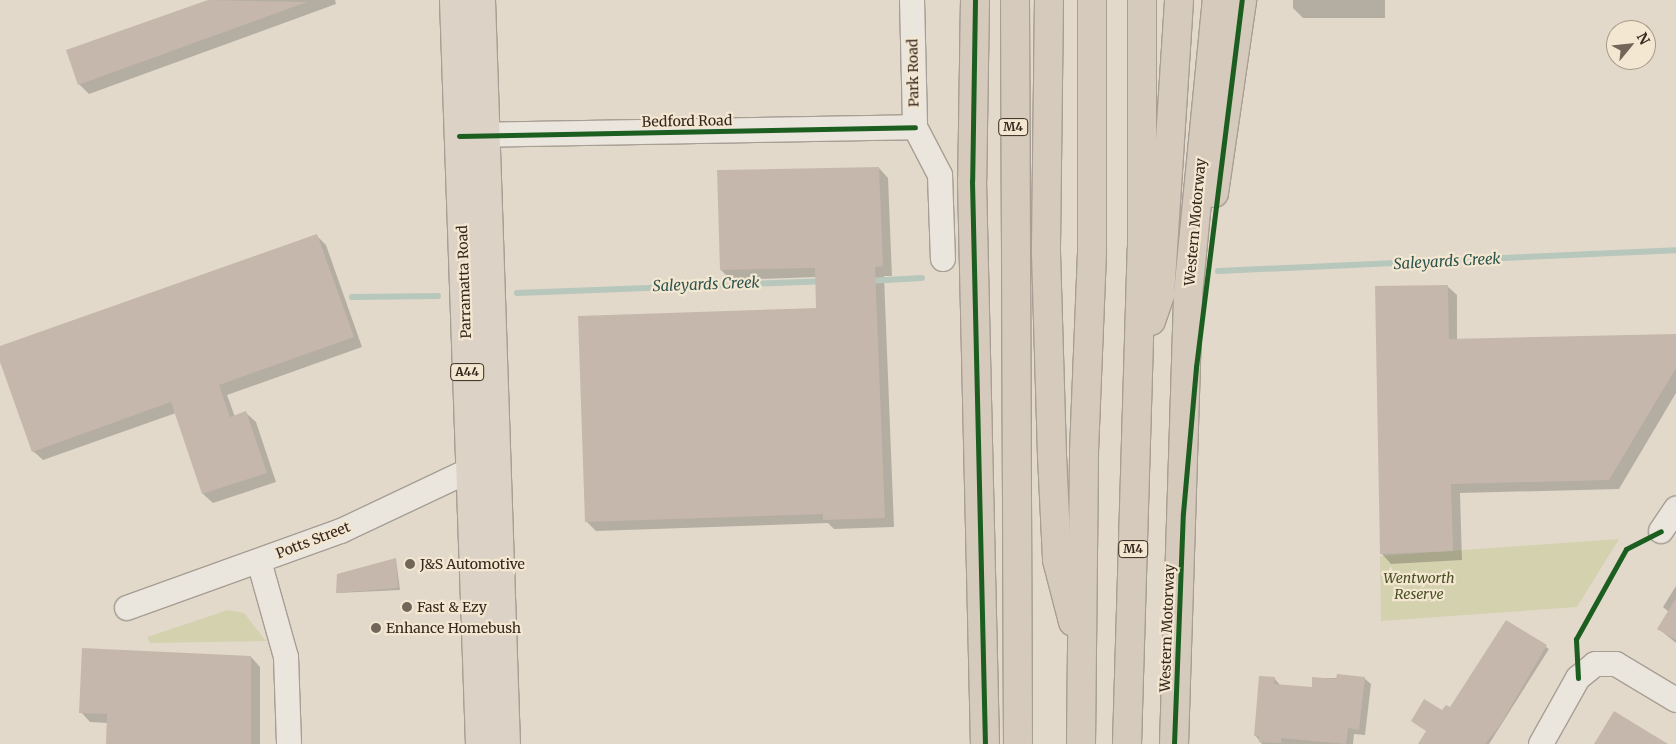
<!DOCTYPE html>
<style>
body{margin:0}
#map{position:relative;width:1676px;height:744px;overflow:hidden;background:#e2d9cb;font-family:Merriweather,serif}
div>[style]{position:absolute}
.green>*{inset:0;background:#d4d1ae}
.shadow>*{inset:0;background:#0003}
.stream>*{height:6px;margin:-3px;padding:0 3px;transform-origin:3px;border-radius:3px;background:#b7c7bc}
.building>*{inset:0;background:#c6b7ac}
.roads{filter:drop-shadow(1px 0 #a79e94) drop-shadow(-1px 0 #a79e94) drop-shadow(0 1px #a79e94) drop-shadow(0 -1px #a79e94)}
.minor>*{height:24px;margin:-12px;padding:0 12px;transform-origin:12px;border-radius:12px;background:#eae5dd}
.trunk>*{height:28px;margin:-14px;padding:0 14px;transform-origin:14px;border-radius:14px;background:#dcd2c5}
.motorway>*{height:28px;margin:-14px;padding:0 14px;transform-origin:14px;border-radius:14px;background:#d6cabc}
.cycleway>*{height:5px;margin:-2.5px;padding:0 2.5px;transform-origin:2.5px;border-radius:2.5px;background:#1b5e20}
.dots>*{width:14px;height:14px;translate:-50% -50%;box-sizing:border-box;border:2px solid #f4e7d1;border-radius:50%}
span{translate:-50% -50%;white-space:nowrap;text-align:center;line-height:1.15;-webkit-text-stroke:4.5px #f4e7d1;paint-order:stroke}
.shield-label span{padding:1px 4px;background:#f4e7d1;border:1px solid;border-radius:4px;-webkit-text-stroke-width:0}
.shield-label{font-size:12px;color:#35271d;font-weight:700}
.street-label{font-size:14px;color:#35271d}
.poi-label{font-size:14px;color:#35271d}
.left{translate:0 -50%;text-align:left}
.park-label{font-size:14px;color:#495124;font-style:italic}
.water-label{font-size:15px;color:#2d554f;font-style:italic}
.north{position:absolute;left:1606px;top:20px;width:50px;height:50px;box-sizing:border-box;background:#f4e7d1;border:1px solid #a89a89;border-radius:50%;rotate:62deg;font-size:14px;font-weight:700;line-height:20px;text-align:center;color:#35271d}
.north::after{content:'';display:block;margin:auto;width:18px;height:22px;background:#72655a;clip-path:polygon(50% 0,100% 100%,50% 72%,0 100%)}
</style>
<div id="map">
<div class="green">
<i style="clip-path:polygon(1619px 539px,1577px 607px,1381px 621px,1380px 556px)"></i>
<i style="clip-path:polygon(228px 610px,244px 613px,266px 641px,150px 643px,147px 637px)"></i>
</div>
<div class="shadow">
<i style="clip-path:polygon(210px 0,335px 0,336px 4px,89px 94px,79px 84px,67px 51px)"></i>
<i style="clip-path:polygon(1293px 0,1385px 0,1385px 18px,1303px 18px,1293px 8px)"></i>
<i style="clip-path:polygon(879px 168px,888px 178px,892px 276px,884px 276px,894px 527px,834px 529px,828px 523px,596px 531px,586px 521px,818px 309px,817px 277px,731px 280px,721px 270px)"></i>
<i style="clip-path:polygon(316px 235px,326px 245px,362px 347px,227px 395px,235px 417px,246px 413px,256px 422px,276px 482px,213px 503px,203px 494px,176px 413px,43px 460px,33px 451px,0 347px)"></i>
<i style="clip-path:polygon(1447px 286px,1457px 295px,1457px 340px,1676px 336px,1676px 393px,1619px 489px,1460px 493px,1462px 560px,1391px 564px,1382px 554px)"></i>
<i style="clip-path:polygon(396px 559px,400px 590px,338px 593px,338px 575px)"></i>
<i style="clip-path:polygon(1676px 586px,1676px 643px,1659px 629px,1669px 612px,1663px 607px)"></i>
<i style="clip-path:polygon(1506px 622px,1549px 649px,1489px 744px,1419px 744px,1427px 731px,1412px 721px,1450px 709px)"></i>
<i style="clip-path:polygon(251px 657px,260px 667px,260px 744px,107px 744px,108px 723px,90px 722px,81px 712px)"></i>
<i style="clip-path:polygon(1274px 678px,1280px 685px,1313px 688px,1313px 678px,1364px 678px,1371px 684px,1365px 735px,1354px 734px,1353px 744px,1262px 744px,1255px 735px)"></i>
</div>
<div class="stream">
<i style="left:1218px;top:271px;width:458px;rotate:-2.6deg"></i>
<i style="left:868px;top:281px;width:54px;rotate:-3.2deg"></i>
<i style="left:517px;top:293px;width:306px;rotate:-2.2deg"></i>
<i style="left:352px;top:297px;width:86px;rotate:-0.7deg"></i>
</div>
<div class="building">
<i style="clip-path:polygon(208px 0,307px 2px,78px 85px,66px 50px)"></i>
<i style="clip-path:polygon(879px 167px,883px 266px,875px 267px,885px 518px,823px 520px,823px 514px,585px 522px,578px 316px,816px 308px,815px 268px,720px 270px,717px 170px)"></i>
<i style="clip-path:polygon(317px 234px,354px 337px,219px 385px,230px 417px,246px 411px,267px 473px,202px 494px,171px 402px,32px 452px,0 362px,0 346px)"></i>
<i style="clip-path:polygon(1448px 285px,1449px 339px,1676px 334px,1676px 368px,1609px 480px,1451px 484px,1453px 551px,1380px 554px,1375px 286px)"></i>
<i style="clip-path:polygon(396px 558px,398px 588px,336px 593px,337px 574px)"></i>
<i style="clip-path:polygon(1676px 598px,1676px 640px,1657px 629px)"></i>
<i style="clip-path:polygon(1506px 620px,1547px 645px,1500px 725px,1485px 744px,1418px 744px,1426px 731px,1411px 721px,1424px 699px,1442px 710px,1446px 705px,1450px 707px)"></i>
<i style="clip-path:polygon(82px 648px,251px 656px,251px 744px,106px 744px,107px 714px,79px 713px)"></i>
<i style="clip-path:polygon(1337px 674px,1365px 677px,1359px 730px,1348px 728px,1346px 744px,1281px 738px,1281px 743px,1259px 742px,1259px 736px,1254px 736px,1259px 676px,1275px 677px,1274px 684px,1312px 687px,1312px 677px,1336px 679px)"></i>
<i style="clip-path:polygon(1614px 711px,1668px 744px,1594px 744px)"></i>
</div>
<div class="roads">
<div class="minor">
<i style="left:912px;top:0;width:127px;rotate:88.6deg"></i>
<i style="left:915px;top:127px;width:54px;rotate:62.5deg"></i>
<i style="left:940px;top:175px;width:84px;rotate:88deg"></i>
<i style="left:467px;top:135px;width:448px;rotate:-1deg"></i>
<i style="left:1661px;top:531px;width:27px;rotate:-56deg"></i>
<i style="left:259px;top:561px;width:100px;rotate:74.3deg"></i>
<i style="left:286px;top:657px;width:87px;rotate:88deg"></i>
<i style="left:127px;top:608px;width:227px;rotate:-19.8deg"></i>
<i style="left:341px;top:531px;width:143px;rotate:-25.3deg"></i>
<i style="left:470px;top:470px;width:17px"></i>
<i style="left:1541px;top:744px;width:76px;rotate:-60.7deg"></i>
<i style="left:1578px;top:678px;width:22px;rotate:-39deg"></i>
<i style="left:1595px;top:664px;width:21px"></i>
<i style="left:1616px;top:664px;width:70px;rotate:31deg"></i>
</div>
<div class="trunk">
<i style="left:454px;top:0;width:744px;rotate:88deg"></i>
<i style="left:481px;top:0;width:744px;rotate:88.08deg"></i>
</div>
<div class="motorway">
<i style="left:975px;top:0;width:181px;rotate:90.9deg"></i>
<i style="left:972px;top:181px;width:563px;rotate:88.68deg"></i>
<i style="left:1015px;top:0;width:744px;rotate:89.77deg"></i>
<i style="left:1049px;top:0;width:253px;rotate:90.7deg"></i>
<i style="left:1046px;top:253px;width:203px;rotate:88.3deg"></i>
<i style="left:1052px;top:456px;width:104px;rotate:87.2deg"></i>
<i style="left:1057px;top:560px;width:64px;rotate:75.5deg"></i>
<i style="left:1214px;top:193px;width:195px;rotate:-81.7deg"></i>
<i style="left:1151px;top:321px;width:28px;rotate:-71deg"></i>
<i style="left:1160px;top:295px;width:296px;rotate:-86.3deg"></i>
<i style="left:1081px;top:744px;width:292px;rotate:-89.4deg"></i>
<i style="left:1084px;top:452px;width:201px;rotate:-87.7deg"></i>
<i style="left:1092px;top:251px;width:251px;rotate:-90deg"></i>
<i style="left:1127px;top:744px;width:495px;rotate:-88.3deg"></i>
<i style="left:1142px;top:249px;width:249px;rotate:-90deg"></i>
<i style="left:1174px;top:744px;width:450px;rotate:-88.2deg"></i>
<i style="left:1188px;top:294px;width:295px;rotate:-84.4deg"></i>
</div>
</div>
<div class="cycleway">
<i style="left:975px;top:0;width:181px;rotate:90.9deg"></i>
<i style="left:972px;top:181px;width:563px;rotate:88.68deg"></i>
<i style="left:459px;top:136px;width:456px;rotate:-1.1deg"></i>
<i style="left:1578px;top:678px;width:39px;rotate:-93deg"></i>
<i style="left:1576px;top:639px;width:103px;rotate:-60.9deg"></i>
<i style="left:1626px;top:549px;width:39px;rotate:-27deg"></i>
<i style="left:1174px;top:744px;width:231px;rotate:-87.8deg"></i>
<i style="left:1183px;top:513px;width:147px;rotate:-84.9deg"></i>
<i style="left:1196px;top:367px;width:370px;rotate:-82.9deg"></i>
</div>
<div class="dots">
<i style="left:410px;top:564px;background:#72655a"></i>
<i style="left:407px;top:607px;background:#72655a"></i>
<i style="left:376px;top:628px;background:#72655a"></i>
</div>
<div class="shield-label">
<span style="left:1013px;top:127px">M4</span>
<span style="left:467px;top:372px">A44</span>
<span style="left:1133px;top:549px">M4</span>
</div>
<div class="street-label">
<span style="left:913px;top:73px;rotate:-91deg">Park Road</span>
<span style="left:687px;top:121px;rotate:-1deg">Bedford Road</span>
<span style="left:1195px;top:222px;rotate:-85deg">Western Motorway</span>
<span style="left:464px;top:282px;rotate:-92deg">Parramatta Road</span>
<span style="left:313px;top:540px;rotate:-21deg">Potts Street</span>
<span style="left:1167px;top:628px;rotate:-88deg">Western Motorway</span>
</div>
<div class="poi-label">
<span class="left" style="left:420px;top:564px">J&amp;S Automotive</span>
<span class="left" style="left:417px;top:607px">Fast &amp; Ezy</span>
<span class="left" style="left:386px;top:628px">Enhance Homebush</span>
</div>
<div class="park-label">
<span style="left:1419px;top:586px">Wentworth<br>Reserve</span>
</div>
<div class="water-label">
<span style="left:1447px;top:261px;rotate:-3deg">Saleyards Creek</span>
<span style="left:706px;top:284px;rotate:-2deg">Saleyards Creek</span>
</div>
<div class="north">N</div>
</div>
